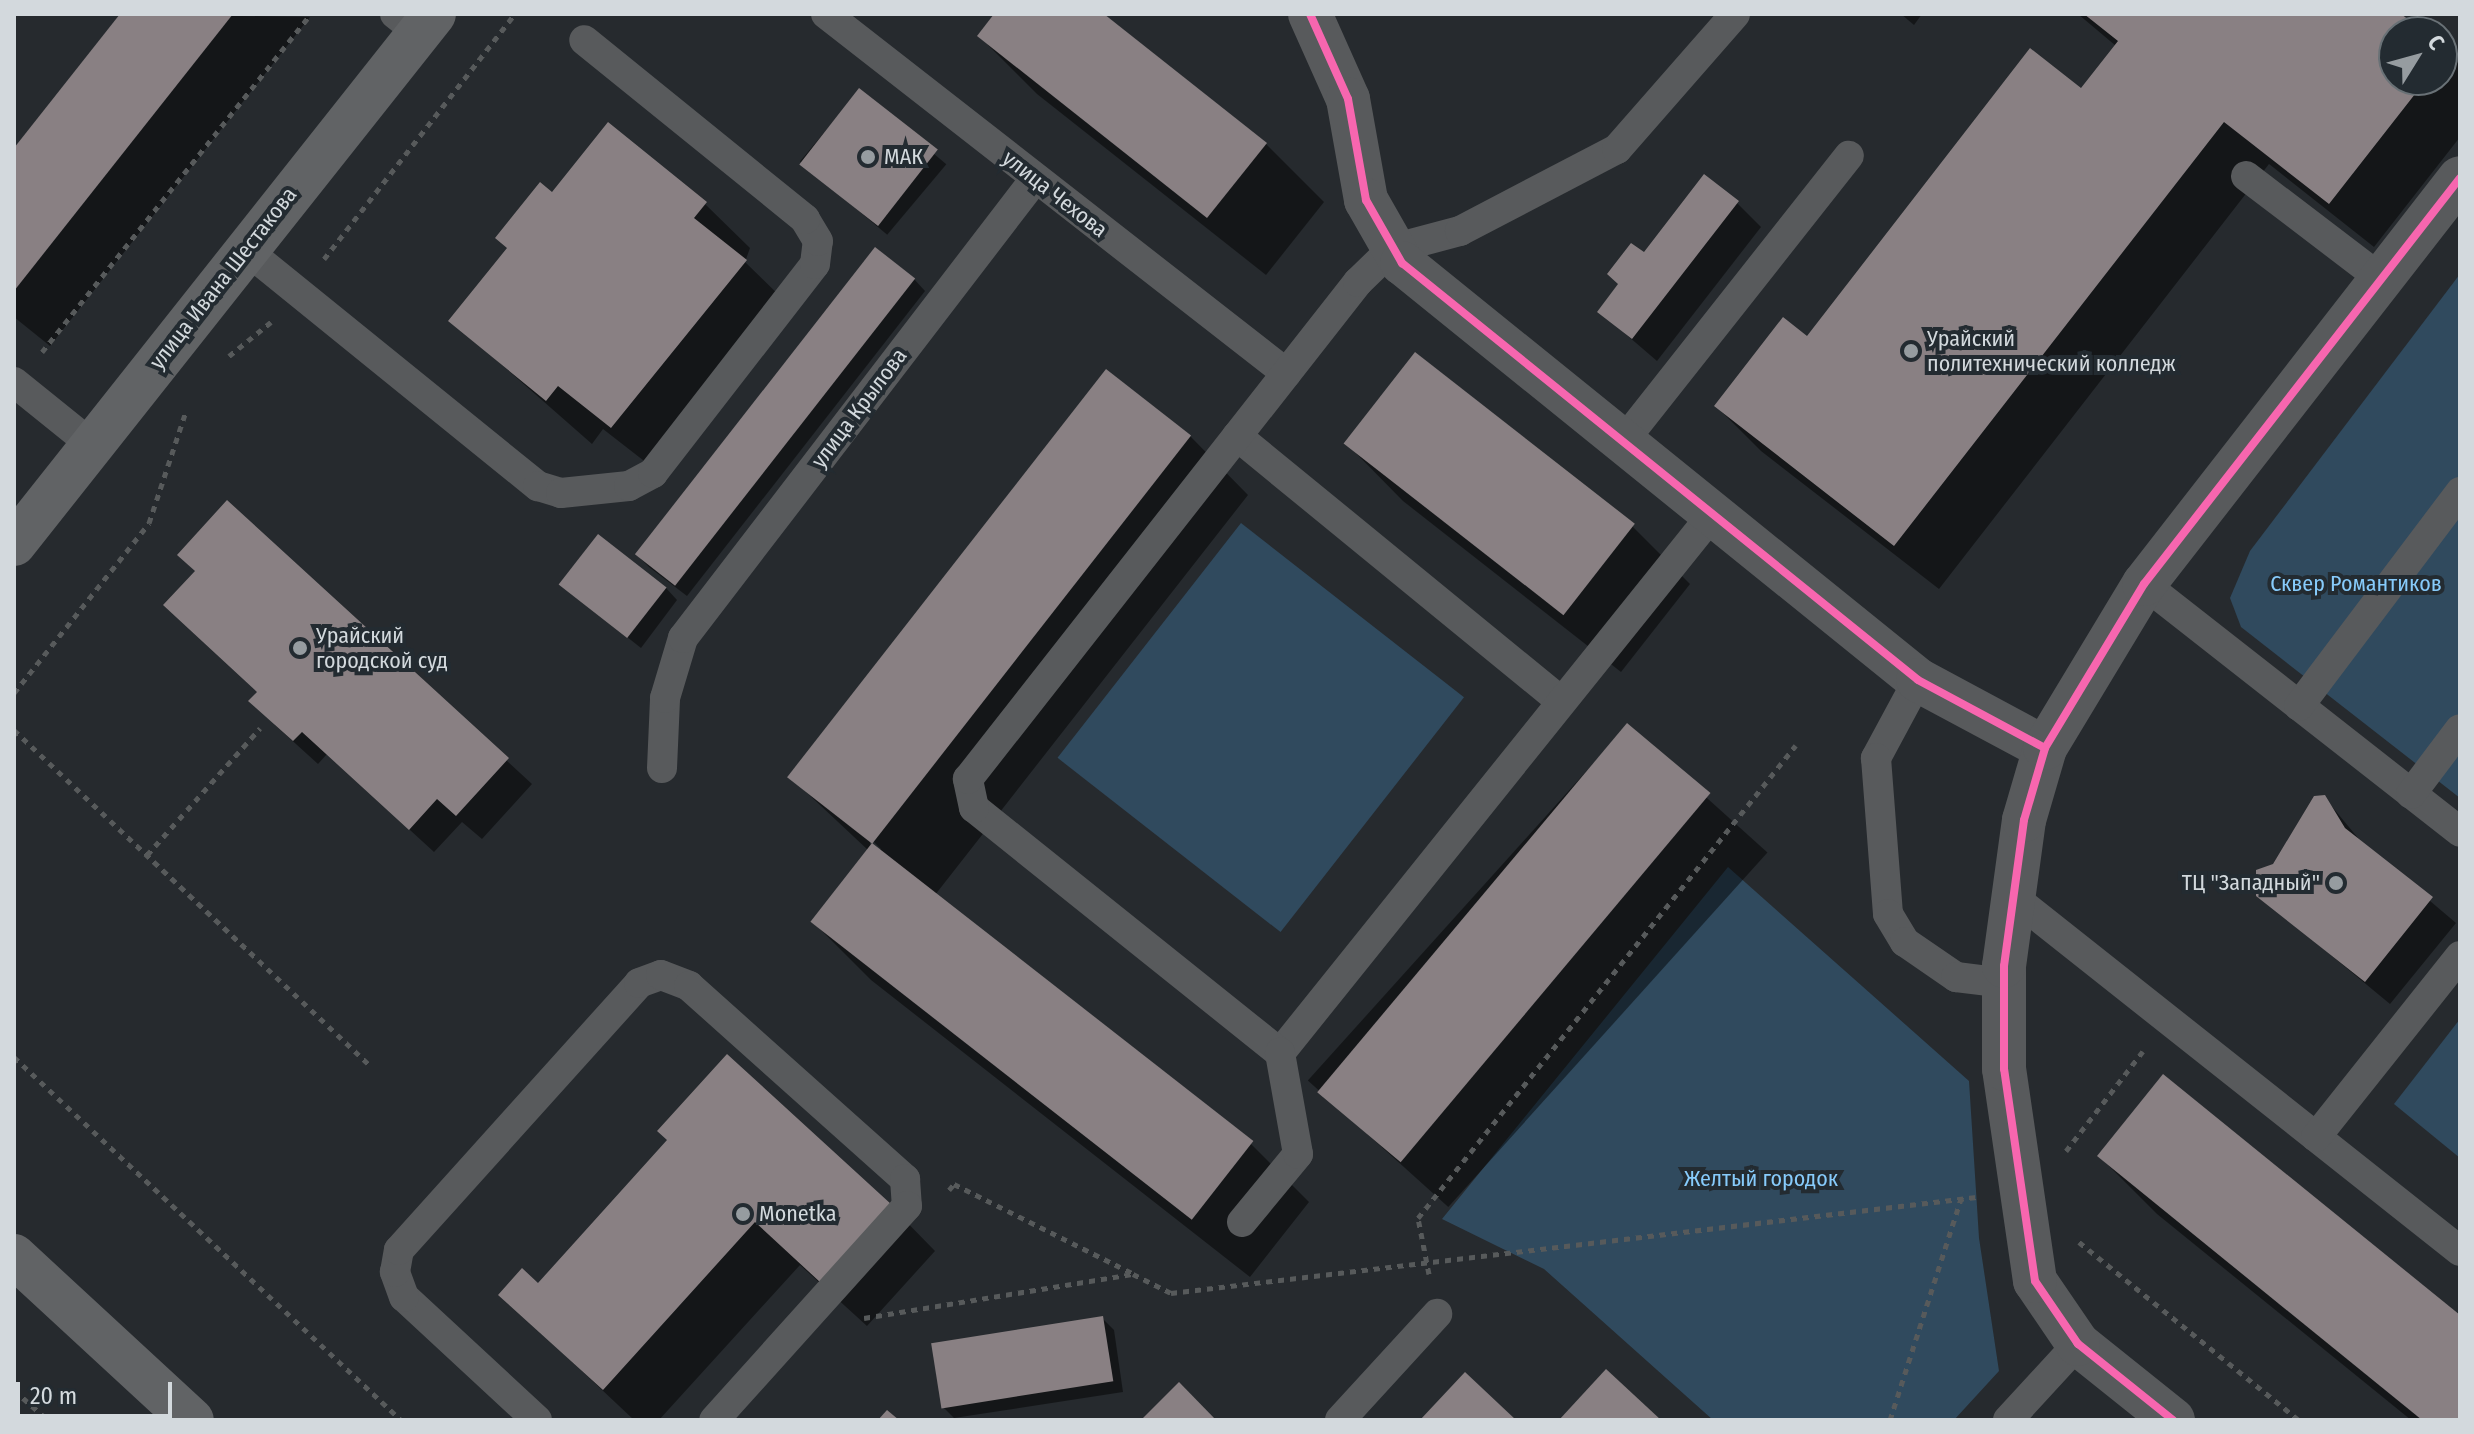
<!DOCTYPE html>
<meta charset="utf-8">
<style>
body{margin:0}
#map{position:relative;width:2474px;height:1434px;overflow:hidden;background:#262a2e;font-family:"Fira Sans Condensed",sans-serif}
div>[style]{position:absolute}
.green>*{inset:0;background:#304a5e;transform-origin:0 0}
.shadow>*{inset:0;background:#0007;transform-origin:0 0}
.building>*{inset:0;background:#898083;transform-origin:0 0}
.path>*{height:5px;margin-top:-2.5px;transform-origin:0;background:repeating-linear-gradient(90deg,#575a5b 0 6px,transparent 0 12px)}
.lane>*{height:30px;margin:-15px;padding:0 15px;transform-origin:15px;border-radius:15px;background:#585a5c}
.street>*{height:44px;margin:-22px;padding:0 22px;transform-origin:22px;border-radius:22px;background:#585a5c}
.primary>*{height:44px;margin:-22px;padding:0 22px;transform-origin:22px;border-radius:22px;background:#616365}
.cycleway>*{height:8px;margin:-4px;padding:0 4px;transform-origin:4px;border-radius:4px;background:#f766af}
.dots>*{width:22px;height:22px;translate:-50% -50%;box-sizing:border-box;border:4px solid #232b31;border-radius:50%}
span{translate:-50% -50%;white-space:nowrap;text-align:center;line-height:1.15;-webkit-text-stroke:8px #232b31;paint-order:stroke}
.poi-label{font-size:22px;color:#d3d9dd}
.left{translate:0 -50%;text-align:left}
.right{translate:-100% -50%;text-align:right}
.street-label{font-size:22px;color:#d3d9dd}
.park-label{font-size:22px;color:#87cbfb}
.frame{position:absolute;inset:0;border:16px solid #d3d9dd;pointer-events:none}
.north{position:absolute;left:2378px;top:16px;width:80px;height:80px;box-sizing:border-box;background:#232b31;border:2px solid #697176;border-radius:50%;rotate:53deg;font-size:22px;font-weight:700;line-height:32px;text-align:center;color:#d3d9dd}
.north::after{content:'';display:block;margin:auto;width:28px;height:36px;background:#969ca0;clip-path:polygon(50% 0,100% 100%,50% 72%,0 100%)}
.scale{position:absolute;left:16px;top:1382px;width:156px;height:36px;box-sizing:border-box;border:4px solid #d3d9dd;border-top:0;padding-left:10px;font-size:24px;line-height:28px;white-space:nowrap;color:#d3d9dd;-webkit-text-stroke:6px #232b31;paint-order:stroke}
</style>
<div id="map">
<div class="green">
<i style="clip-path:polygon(2460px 274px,2460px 798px,2241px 627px,2230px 598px,2250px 551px)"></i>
<i style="left:1241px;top:523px;width:283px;height:298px;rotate:38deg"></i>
<i style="clip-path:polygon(1728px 867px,1969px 1081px,1979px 1238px,1999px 1371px,1954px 1420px,1713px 1420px,1544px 1269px,1442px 1219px)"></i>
<i style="clip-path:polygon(2460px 1019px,2460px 1158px,2394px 1104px)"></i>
</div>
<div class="shadow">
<i style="clip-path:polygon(123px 14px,310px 17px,50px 346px,14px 317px,14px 151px)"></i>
<i style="clip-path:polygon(997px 14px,1101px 14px,1266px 144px,1324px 202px,1266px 275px,1037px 94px,979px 36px)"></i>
<i style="clip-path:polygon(1901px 14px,1922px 14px,1914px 25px)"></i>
<i style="clip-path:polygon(2078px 14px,2398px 14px,2421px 32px,2394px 32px,2394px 80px,2442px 80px,2442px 48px,2447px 52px,2460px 65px,2460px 137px,2374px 247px,2269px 164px,1939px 589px,1761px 451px,1716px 406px,1807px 339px,2082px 91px,2116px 46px)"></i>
<i style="left:859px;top:91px;width:114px;height:92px;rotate:40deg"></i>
<i style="clip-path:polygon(552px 194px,705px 204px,750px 248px,745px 262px,790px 306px,657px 471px,603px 429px,592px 444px,451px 320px)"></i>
<i style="clip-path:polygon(1737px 203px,1761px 227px,1657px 361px,1600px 312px,1644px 254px)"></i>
<i style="clip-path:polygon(914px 279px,925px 291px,687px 596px,649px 567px,637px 555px)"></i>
<i style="clip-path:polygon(evenodd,1106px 371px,1191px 437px,1248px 495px,935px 895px,1251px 1144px,1309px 1202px,1250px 1277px,871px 980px,813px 922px,869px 851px,789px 776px,1106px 371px,870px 838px,881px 849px,879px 851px,870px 844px,870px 838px)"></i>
<i style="clip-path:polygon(1346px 443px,1632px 526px,1690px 584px,1621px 672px,1403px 501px)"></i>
<i style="clip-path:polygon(227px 503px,532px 784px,482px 839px,462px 822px,434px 852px,327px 754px,318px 764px,275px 725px,197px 572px)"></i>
<i style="clip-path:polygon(561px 585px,666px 588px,677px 600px,641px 648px)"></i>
<i style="left:1627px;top:726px;width:189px;height:477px;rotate:42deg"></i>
<i style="clip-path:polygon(2324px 797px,2363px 844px,2456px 923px,2390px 1004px,2258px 895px)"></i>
<i style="clip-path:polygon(669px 1141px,891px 1206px,935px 1251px,867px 1326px,800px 1265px,659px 1420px,634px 1420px,501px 1295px,538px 1285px)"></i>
<i style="clip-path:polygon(2099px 1156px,2460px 1318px,2460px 1420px,2411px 1420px,2157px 1214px)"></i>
<i style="clip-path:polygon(1102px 1318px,1114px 1330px,1123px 1392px,954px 1418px,942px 1406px)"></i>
</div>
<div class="building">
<i style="clip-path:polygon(120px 14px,233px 14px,14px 291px,14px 148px)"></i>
<i style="clip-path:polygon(994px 14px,1104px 14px,1267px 143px,1207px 218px,977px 36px)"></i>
<i style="clip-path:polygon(2084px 14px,2401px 14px,2425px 32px,2394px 32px,2394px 80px,2426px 80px,2329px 204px,2224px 122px,1894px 546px,1714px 406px,1783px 317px,1807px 336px,2030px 48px,2081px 88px,2118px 41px)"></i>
<i style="left:859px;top:88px;width:100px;height:97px;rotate:38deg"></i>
<i style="clip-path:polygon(608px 122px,707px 202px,694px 218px,747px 260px,611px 428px,558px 386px,546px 401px,448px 321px,507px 248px,495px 238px,540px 182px,552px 192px)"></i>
<i style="clip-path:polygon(1704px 174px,1739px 201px,1632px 339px,1597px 312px,1618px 284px,1607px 274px,1631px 243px,1644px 252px)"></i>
<i style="left:875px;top:247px;width:51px;height:390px;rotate:38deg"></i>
<i style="left:1415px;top:352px;width:279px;height:116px;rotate:38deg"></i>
<i style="left:1106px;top:369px;width:108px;height:518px;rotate:38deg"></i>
<i style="clip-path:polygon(227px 500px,509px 758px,456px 816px,437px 799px,409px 830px,302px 732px,293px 741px,248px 701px,257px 692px,163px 605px,195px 571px,177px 555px)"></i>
<i style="left:598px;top:534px;width:87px;height:64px;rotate:38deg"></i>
<i style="left:1627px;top:723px;width:109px;height:482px;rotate:40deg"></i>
<i style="clip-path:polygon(2325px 795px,2345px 828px,2433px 897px,2365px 982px,2256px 896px,2256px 870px,2273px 864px,2314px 796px)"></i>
<i style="left:872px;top:843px;width:484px;height:100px;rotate:38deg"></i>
<i style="clip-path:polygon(727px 1054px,892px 1205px,821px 1283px,755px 1222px,603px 1390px,498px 1295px,522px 1268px,538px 1283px,667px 1140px,657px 1131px)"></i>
<i style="clip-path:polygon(2163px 1074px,2460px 1315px,2460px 1420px,2422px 1420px,2097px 1156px)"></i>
<i style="left:1103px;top:1316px;width:66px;height:174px;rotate:81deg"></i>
<i style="clip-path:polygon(1606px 1369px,1661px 1420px,1559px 1420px)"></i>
<i style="clip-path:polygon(1465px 1372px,1516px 1420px,1420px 1420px)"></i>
<i style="clip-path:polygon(1179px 1382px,1216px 1420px,1141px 1420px)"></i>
<i style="clip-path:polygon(887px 1410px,899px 1420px,878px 1420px)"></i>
</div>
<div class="path">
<i style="left:324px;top:259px;width:311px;rotate:-52.1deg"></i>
<i style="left:42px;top:352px;width:432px;rotate:-51.5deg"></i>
<i style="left:229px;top:356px;width:54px;rotate:-39deg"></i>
<i style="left:14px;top:693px;width:217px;rotate:-51.5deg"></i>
<i style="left:149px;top:523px;width:118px;rotate:-71.7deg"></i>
<i style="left:14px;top:730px;width:487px;rotate:43.3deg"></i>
<i style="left:147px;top:855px;width:170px;rotate:-48.3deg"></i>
<i style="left:14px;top:1057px;width:531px;rotate:43.17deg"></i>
<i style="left:2066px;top:1151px;width:126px;rotate:-52.4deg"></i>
<i style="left:949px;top:1190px;width:8px;rotate:-50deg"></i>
<i style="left:954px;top:1184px;width:199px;rotate:26.6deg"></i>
<i style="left:2079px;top:1242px;width:283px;rotate:39deg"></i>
<i style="left:1429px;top:1274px;width:57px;rotate:-101.1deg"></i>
<i style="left:1418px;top:1218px;width:605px;rotate:-51.37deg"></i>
<i style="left:864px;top:1318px;width:273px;rotate:-9.3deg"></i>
<i style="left:1133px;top:1274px;width:42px;rotate:26.6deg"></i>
<i style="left:1171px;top:1293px;width:811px;rotate:-6.8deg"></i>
<i style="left:14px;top:1390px;width:45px;rotate:41.4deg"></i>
<i style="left:1890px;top:1420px;width:235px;rotate:-72.2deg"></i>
</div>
<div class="lane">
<i style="left:395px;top:14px;width:31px;rotate:38deg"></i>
<i style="left:826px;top:14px;width:584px;rotate:37.97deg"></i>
<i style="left:2246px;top:176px;width:170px;rotate:37.3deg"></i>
<i style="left:245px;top:249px;width:377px;rotate:39deg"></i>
<i style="left:538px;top:486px;width:24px;rotate:17deg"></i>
<i style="left:561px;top:493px;width:68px;rotate:-5.9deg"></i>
<i style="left:629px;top:486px;width:27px;rotate:-28deg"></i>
<i style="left:653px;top:473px;width:264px;rotate:-52.2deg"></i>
<i style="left:815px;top:264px;width:23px;rotate:-83deg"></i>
<i style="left:818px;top:241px;width:26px;rotate:-121deg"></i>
<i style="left:805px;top:219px;width:284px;rotate:-141deg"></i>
<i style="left:14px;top:382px;width:100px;rotate:38.9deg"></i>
<i style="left:1237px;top:436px;width:417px;rotate:39.3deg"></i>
<i style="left:1622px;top:443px;width:366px;rotate:-51.7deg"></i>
<i style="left:1712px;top:515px;width:690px;rotate:128.76deg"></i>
<i style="left:1280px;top:1053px;width:392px;rotate:-141.3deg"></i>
<i style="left:974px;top:808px;width:30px;rotate:-102deg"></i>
<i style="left:968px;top:779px;width:632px;rotate:-51.88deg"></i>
<i style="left:1358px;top:282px;width:47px;rotate:-44.1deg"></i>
<i style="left:1392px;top:249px;width:70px;rotate:-14.8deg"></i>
<i style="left:1460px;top:231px;width:177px;rotate:-27.6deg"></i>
<i style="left:1617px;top:149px;width:179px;rotate:-48.8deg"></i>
<i style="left:2144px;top:584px;width:402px;rotate:38.1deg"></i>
<i style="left:1918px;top:680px;width:89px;rotate:118.3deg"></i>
<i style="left:1876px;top:758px;width:156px;rotate:85.6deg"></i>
<i style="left:1888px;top:914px;width:33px;rotate:59deg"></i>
<i style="left:1905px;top:942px;width:62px;rotate:34.5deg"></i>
<i style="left:1956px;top:977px;width:48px;rotate:7.1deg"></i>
<i style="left:2299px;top:706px;width:268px;rotate:-53deg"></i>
<i style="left:662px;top:768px;width:70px;rotate:-87.5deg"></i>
<i style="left:665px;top:698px;width:63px;rotate:-73.3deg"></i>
<i style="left:683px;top:638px;width:578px;rotate:-52.52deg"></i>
<i style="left:2411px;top:794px;width:81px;rotate:-53deg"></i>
<i style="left:2012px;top:896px;width:572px;rotate:38.39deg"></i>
<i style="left:2316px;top:1137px;width:231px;rotate:-51.5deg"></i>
<i style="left:1242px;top:1222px;width:88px;rotate:-50.5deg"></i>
<i style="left:1298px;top:1154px;width:103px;rotate:-100.1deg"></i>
<i style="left:537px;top:1420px;width:181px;rotate:-137.2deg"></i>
<i style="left:404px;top:1297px;width:27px;rotate:-110deg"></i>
<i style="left:395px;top:1272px;width:22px;rotate:-80deg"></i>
<i style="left:399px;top:1250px;width:359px;rotate:-48deg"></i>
<i style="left:639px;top:983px;width:23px;rotate:-20deg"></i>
<i style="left:661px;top:975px;width:30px;rotate:21deg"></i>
<i style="left:689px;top:986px;width:290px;rotate:41.8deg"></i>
<i style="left:905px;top:1179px;width:27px;rotate:86deg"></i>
<i style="left:907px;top:1206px;width:288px;rotate:132deg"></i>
<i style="left:1340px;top:1420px;width:144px;rotate:-47.5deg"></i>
<i style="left:2008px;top:1420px;width:103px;rotate:-47.4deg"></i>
</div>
<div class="street">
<i style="left:1310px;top:14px;width:93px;rotate:65.9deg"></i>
<i style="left:1348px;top:99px;width:103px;rotate:79.9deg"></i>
<i style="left:1366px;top:200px;width:73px;rotate:60.3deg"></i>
<i style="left:1402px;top:263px;width:663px;rotate:38.94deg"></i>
<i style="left:1918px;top:680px;width:144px;rotate:28.2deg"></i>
<i style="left:2173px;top:1420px;width:122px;rotate:-141.3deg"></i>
<i style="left:2078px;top:1344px;width:76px;rotate:-124.3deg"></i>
<i style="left:2035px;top:1281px;width:214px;rotate:-98.3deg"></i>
<i style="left:2004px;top:1069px;width:103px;rotate:-90deg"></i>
<i style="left:2004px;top:966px;width:147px;rotate:-82.2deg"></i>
<i style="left:2024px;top:820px;width:75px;rotate:-73.7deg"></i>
<i style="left:2045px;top:748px;width:192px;rotate:-58.9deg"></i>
<i style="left:2144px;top:584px;width:514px;rotate:-52.11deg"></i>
</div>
<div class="primary">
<i style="left:14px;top:544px;width:676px;rotate:-51.6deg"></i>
<i style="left:14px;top:1256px;width:242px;rotate:42.7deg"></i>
</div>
<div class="cycleway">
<i style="left:1310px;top:14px;width:93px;rotate:65.9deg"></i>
<i style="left:1348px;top:99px;width:103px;rotate:79.9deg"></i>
<i style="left:1366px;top:200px;width:73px;rotate:60.3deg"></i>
<i style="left:1402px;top:263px;width:663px;rotate:38.94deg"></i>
<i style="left:1918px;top:680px;width:144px;rotate:28.2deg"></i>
<i style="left:2173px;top:1420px;width:122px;rotate:-141.3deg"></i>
<i style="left:2078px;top:1344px;width:76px;rotate:-124.3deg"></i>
<i style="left:2035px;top:1281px;width:214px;rotate:-98.3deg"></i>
<i style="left:2004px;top:1069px;width:103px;rotate:-90deg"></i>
<i style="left:2004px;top:966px;width:147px;rotate:-82.2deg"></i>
<i style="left:2024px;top:820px;width:75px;rotate:-73.7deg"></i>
<i style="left:2045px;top:748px;width:192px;rotate:-58.9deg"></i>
<i style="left:2144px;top:584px;width:514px;rotate:-52.11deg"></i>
</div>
<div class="dots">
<i style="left:868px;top:157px;background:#969ca0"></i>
<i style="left:1911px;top:351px;background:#969ca0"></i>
<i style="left:300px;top:648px;background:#969ca0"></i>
<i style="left:2336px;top:883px;background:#969ca0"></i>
<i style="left:743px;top:1214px;background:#969ca0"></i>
</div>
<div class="poi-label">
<span class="left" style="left:884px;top:157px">МАК</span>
<span class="left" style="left:1927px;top:351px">Урайский<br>политехнический колледж</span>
<span class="left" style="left:316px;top:648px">Урайский<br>городской суд</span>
<span class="right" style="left:2320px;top:883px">ТЦ "Западный"</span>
<span class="left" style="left:759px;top:1214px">Monetka</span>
</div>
<div class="street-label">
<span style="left:1055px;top:194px;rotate:38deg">улица Чехова</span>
<span style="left:223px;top:278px;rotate:-52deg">улица Ивана Шестакова</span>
<span style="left:859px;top:408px;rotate:-53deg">улица Крылова</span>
</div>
<div class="park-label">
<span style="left:2356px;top:584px">Сквер Романтиков</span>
<span style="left:1761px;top:1179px">Желтый городок</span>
</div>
<div class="frame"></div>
<div class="north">С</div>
<div class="scale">20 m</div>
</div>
